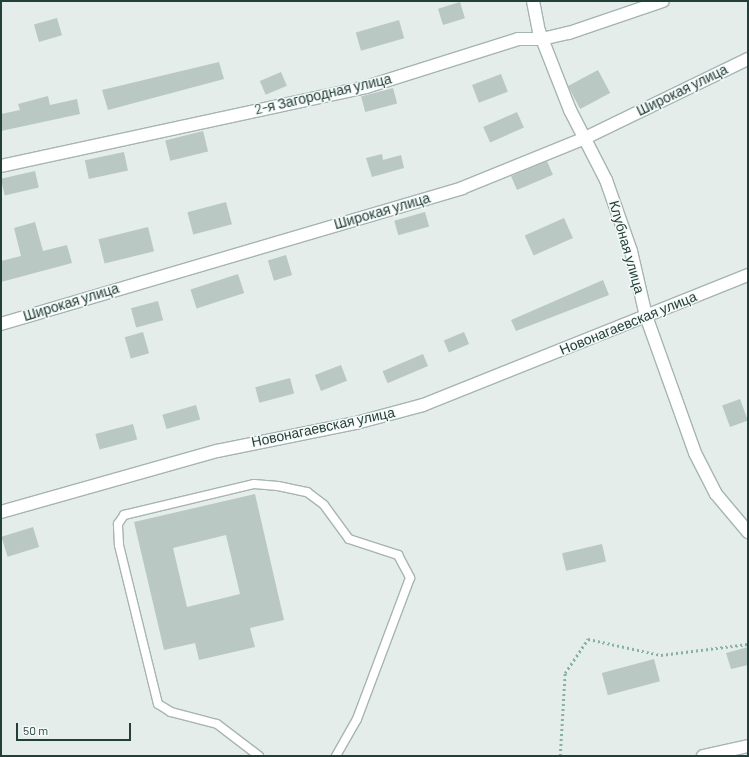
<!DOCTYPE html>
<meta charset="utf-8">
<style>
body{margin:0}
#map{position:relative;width:749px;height:757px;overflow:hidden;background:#e4edea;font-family:Barlow,sans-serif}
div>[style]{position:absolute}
.building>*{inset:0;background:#b9c8c3;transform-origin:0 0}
.path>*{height:2.5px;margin-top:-1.25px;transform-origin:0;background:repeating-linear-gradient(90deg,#85b1a7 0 2px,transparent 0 5px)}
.roads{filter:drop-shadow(1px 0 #a6b5b2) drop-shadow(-1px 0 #a6b5b2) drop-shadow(0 1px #a6b5b2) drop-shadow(0 -1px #a6b5b2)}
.service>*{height:8px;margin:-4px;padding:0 4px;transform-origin:4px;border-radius:4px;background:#fff}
.minor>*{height:12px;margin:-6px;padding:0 6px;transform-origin:6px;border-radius:6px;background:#fff}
.tertiary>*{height:12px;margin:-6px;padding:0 6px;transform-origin:6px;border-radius:6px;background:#fff}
span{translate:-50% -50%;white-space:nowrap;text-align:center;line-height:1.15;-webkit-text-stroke:3px #f5faf8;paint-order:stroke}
.street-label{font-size:14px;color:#233f3a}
.frame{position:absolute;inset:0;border:2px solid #233f3a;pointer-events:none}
.scale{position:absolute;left:16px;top:723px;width:115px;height:18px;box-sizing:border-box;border:2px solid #233f3a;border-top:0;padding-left:5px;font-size:12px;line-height:14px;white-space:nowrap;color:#233f3a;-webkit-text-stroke:3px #f5faf8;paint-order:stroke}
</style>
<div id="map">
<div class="building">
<i style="left:460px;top:2px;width:17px;height:23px;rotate:73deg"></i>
<i style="left:57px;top:18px;width:18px;height:24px;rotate:74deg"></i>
<i style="left:399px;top:20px;width:19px;height:45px;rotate:74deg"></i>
<i style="clip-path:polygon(219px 62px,224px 79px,108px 110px,102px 90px)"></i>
<i style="left:598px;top:70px;width:26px;height:34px;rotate:62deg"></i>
<i style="left:281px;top:72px;width:15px;height:23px;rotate:67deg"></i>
<i style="left:501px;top:74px;width:19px;height:31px;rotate:69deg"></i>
<i style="left:393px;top:88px;width:16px;height:33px;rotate:75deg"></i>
<i style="clip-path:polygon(48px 96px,50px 105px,77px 99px,80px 114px,1px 131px,1px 114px,20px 110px,18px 104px)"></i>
<i style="left:517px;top:112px;width:17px;height:37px;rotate:66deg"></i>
<i style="left:203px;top:131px;width:21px;height:39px;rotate:76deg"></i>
<i style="left:124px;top:152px;width:19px;height:40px;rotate:78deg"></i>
<i style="clip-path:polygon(382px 154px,383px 160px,401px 155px,404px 168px,372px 177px,366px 158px)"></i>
<i style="left:547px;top:161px;width:15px;height:39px;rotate:67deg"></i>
<i style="left:35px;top:171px;width:17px;height:35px;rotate:77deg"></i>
<i style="left:226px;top:202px;width:23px;height:40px;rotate:75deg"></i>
<i style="left:425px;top:212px;width:15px;height:32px;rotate:74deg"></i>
<i style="left:564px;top:218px;width:22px;height:43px;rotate:66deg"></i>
<i style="clip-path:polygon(35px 222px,43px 251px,67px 245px,72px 263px,1px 282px,1px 261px,21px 256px,14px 228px)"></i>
<i style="left:148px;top:227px;width:25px;height:51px;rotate:76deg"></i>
<i style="left:286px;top:255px;width:21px;height:19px;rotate:73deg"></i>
<i style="left:238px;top:274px;width:20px;height:50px;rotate:72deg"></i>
<i style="clip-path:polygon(603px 280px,609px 295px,516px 331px,511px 320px)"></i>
<i style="left:158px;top:301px;width:20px;height:28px;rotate:75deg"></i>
<i style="left:143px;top:332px;width:22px;height:19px;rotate:74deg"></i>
<i style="left:464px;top:332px;width:13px;height:22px;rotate:67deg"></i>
<i style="left:423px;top:354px;width:13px;height:44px;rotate:67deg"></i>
<i style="left:341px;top:365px;width:17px;height:28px;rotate:69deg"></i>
<i style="left:290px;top:378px;width:16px;height:36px;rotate:75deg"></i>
<i style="left:740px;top:399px;width:23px;height:19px;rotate:70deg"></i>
<i style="left:196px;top:405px;width:15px;height:35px;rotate:74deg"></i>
<i style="left:133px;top:424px;width:16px;height:39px;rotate:75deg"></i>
<i style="clip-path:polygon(evenodd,255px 494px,284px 620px,250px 628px,255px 647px,199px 660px,195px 643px,164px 650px,134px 522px,255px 494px,226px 535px,240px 594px,187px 607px,173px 548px,226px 535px)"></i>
<i style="left:33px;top:527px;width:21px;height:33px;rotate:73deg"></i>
<i style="left:602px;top:544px;width:18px;height:41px;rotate:77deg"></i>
<i style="clip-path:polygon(748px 647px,748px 665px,731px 669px,726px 653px)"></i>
<i style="left:654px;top:659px;width:23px;height:54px;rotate:75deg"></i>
</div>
<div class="path">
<i style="left:560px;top:756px;width:83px;rotate:-86.6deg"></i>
<i style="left:565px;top:673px;width:41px;rotate:-55.9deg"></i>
<i style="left:588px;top:639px;width:75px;rotate:12.4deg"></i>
<i style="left:661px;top:655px;width:88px;rotate:-7.2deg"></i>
</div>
<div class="roads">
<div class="service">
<i style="left:259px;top:756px;width:53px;rotate:-142.7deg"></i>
<i style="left:217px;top:724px;width:48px;rotate:-165.4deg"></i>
<i style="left:171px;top:712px;width:15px;rotate:-148deg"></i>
<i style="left:158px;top:704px;width:164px;rotate:-103.8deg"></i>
<i style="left:119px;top:545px;width:21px;rotate:-93deg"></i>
<i style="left:118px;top:524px;width:11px;rotate:-56deg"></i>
<i style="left:124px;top:515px;width:134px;rotate:-13.4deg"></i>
<i style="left:254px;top:484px;width:24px;rotate:5deg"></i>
<i style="left:278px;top:486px;width:30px;rotate:12deg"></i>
<i style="left:307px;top:492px;width:21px;rotate:37deg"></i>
<i style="left:324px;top:505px;width:42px;rotate:53.7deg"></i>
<i style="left:349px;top:539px;width:52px;rotate:18.1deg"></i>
<i style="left:398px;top:555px;width:26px;rotate:62deg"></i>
<i style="left:410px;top:578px;width:151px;rotate:110.6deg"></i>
<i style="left:357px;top:719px;width:43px;rotate:119.6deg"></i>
</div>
<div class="minor">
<i style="left:533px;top:1px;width:31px;rotate:79deg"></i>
<i style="left:539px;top:31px;width:85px;rotate:68.6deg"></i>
<i style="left:570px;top:110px;width:79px;rotate:62.8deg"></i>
<i style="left:606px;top:180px;width:75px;rotate:70.6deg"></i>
<i style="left:631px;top:251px;width:67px;rotate:77deg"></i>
<i style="left:646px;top:316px;width:145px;rotate:70.3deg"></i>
<i style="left:695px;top:453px;width:46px;rotate:62.9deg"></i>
<i style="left:716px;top:494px;width:50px;rotate:49.9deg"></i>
<i style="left:1px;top:166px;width:373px;rotate:-12.2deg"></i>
<i style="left:366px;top:87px;width:159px;rotate:-17.5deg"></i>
<i style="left:518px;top:39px;width:24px"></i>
<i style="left:542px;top:39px;width:28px;rotate:-13deg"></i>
<i style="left:569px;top:33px;width:99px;rotate:-18.8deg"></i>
<i style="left:1px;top:324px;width:481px;rotate:-16.4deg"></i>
<i style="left:462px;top:188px;width:133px;rotate:-22.1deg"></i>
<i style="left:585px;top:138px;width:181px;rotate:-25.9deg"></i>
<i style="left:1px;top:512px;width:224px;rotate:-15.8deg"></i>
<i style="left:217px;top:451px;width:142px;rotate:-11.4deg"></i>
<i style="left:356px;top:423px;width:69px;rotate:-15deg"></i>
<i style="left:423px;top:405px;width:350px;rotate:-21.8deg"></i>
</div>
<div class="tertiary">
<i style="left:703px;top:756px;width:46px;rotate:-12.5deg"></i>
</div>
</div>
<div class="street-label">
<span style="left:682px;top:90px;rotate:-26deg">Широкая улица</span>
<span style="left:323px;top:94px;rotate:-13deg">2-я Загородная улица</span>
<span style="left:382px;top:211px;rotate:-16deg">Широкая улица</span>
<span style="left:627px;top:247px;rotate:74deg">Клубная улица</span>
<span style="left:71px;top:302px;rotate:-17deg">Широкая улица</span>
<span style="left:628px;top:323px;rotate:-22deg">Новонагаевская улица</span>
<span style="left:323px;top:427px;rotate:-12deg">Новонагаевская улица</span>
</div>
<div class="frame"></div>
<div class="scale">50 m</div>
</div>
